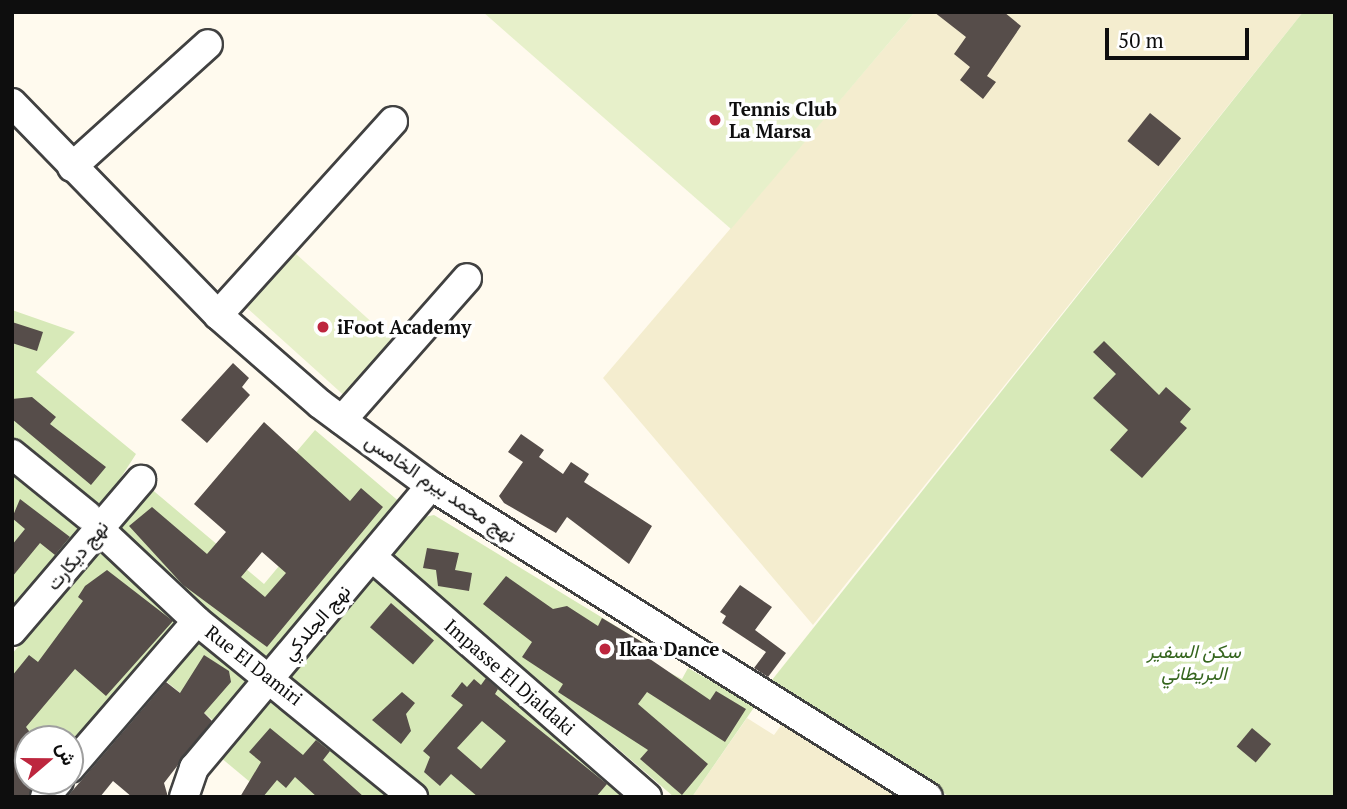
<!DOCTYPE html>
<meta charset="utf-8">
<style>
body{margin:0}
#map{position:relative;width:1347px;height:809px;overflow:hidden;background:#fffaee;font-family:"PT Serif",Vazirmatn,serif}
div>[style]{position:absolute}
.farmland>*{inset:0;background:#f4edcf}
.green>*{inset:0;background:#d7e9b8;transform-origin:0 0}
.pitch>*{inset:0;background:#e7f0ca;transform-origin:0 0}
.building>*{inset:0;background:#564d4a;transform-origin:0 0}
.roads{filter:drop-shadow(2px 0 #414141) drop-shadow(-2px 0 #414141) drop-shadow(0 2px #414141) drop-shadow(0 -2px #414141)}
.minor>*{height:28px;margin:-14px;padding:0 14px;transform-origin:14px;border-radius:14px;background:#fff}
.dots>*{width:19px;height:19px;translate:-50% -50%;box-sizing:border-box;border:4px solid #fff;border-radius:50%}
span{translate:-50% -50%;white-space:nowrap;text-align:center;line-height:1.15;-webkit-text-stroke:7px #fff;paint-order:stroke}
.poi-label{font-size:19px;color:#0e0e0e;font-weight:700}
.left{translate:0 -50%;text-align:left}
.street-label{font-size:19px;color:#0e0e0e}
.park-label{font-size:19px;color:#35651e;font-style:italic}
.frame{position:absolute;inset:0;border:14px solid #0e0e0e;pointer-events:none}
.north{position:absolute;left:14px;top:725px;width:70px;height:70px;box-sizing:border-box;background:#fff;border:2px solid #9f9f9f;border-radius:50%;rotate:70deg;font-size:19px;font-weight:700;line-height:28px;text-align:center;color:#0e0e0e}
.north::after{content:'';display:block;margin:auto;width:24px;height:32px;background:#bd263e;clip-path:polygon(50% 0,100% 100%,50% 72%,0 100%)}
.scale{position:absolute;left:1105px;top:28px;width:144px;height:32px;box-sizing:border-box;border:4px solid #0e0e0e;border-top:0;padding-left:9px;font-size:21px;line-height:24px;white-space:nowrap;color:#0e0e0e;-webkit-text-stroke:5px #fff;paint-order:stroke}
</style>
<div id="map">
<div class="farmland">
<i style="clip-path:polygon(915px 12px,1303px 12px,813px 625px,603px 378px)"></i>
<i style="clip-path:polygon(747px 718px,774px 735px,782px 724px,897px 797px,692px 797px)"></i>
</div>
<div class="green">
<i style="clip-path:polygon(1303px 12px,1335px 12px,1335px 797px,950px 797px,768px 685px)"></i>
<i style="clip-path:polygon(12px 310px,75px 332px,36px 372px,136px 454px,100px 510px,12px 437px)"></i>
<i style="clip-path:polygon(315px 430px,402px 504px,269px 662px,113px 529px,149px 487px,264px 584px,315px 523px,269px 484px)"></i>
<i style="clip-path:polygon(12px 471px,83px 530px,17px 610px,12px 605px)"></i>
<i style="clip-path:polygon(434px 515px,652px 648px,645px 660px,682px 679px,688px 668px,755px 706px,692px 797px,674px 797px,391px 553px,424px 517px)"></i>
<i style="clip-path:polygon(103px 546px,189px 619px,70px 760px,70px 739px,28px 739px,28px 781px,52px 781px,39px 797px,12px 797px,12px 654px)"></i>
<i style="clip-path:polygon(373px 575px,635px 797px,431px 797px,288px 676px)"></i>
<i style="left:204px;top:632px;width:67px;height:62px;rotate:40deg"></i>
<i style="clip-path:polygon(272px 695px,393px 797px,268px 797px,220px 757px)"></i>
</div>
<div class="pitch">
<i style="clip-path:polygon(483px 12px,915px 12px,731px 229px)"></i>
<i style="left:295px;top:253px;width:140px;height:73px;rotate:42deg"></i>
</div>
<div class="building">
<i style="clip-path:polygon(934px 12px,1004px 12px,1021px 26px,987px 76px,996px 82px,983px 99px,960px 80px,970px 67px,954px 54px,966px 37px)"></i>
<i style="left:1150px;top:113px;width:40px;height:36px;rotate:39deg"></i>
<i style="clip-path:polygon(12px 322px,43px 332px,37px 351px,12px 343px)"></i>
<i style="clip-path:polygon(1104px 341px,1159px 395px,1166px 387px,1191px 409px,1180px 422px,1187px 428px,1142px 478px,1110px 450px,1128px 430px,1093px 398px,1116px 374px,1093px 352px)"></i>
<i style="clip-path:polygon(233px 363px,249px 378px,242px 387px,250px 395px,207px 443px,181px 420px)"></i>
<i style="clip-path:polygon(32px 397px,56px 417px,50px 424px,106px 467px,91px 485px,12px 419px,12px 399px)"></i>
<i style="clip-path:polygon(evenodd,264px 422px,350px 501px,361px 488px,383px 507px,267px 647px,183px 585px,129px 526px,152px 507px,207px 554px,226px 532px,194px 504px,264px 422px,262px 552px,286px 573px,265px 597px,241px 577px,262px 552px)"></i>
<i style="clip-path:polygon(521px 434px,544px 450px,539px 457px,563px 474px,571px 462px,589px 474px,584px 482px,652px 526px,629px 564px,567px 517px,556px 533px,504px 503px,499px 496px,523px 462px,508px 452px)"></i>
<i style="clip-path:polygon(20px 499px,70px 537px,55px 555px,40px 543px,12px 577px,12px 545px,25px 529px,12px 518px)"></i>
<i style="clip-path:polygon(427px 548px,459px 553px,455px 570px,472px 573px,469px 591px,438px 586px,436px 570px,423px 568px)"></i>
<i style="clip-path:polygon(107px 570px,173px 621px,106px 696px,75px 669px,26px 727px,35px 739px,28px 739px,28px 781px,37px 781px,29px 797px,12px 797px,12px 676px,29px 655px,38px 662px,83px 601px,78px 597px,85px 586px)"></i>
<i style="clip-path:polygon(506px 576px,553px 609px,567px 606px,598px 626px,602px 618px,652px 648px,647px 657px,710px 700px,716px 691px,746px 709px,725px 742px,647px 692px,638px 704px,708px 764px,682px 795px,640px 759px,648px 750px,558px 692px,563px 684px,522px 657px,532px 642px,483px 604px)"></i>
<i style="clip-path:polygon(740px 585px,772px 607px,755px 630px,786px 653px,768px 677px,754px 668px,766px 652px,722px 623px,726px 616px,720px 612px)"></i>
<i style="left:391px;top:603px;width:57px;height:32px;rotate:41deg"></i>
<i style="clip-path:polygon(204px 655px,229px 671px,231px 682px,204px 713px,212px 721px,164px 783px,168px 797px,132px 797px,113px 781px,100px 797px,67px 797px,166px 682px,180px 693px)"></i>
<i style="clip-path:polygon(evenodd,486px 678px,498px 689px,495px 694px,607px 784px,596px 797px,478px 797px,451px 774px,440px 786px,424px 772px,430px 757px,423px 751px,463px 705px,451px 696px,462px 682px,467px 687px,474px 679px,481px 685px,486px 678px,482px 721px,506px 741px,481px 769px,457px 748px,482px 721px)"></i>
<i style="clip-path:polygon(402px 692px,415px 703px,406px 714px,411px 731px,401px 744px,372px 720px)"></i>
<i style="clip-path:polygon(270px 728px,303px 755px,316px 740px,330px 751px,323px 760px,364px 797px,317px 797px,295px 777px,286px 788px,277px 780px,263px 797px,240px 797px,261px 762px,249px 752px)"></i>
<i style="left:1252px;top:728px;width:25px;height:24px;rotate:40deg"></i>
</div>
<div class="roads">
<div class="minor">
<i style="left:12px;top:103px;width:296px;rotate:45.8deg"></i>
<i style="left:218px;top:315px;width:135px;rotate:41.1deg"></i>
<i style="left:320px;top:404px;width:138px;rotate:36.5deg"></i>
<i style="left:431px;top:486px;width:586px;rotate:32.04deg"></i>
<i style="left:72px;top:167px;width:183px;rotate:-42.1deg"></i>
<i style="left:218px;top:315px;width:261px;rotate:-47.9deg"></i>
<i style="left:342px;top:420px;width:189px;rotate:-48.6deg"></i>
<i style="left:12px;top:454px;width:97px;rotate:39.1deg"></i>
<i style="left:99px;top:529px;width:134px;rotate:43.2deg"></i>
<i style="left:197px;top:621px;width:279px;rotate:39.2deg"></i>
<i style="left:372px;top:557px;width:365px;rotate:41.1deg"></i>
<i style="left:12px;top:631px;width:199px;rotate:-49.5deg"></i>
<i style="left:70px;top:768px;width:194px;rotate:-49.2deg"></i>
<i style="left:45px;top:797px;width:21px;rotate:-49deg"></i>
<i style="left:184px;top:797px;width:31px;rotate:-71deg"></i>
<i style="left:194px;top:768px;width:368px;rotate:-50deg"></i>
</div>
</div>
<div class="dots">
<i style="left:715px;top:120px;background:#bd263e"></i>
<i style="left:323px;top:327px;background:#bd263e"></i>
<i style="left:605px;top:649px;background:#bd263e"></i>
</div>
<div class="poi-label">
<span class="left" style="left:729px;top:120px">Tennis Club<br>La Marsa</span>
<span class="left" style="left:337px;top:327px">iFoot Academy</span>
<span class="left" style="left:619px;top:649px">Ikaa Dance</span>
</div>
<div class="street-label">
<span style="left:441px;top:488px;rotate:34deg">نهج محمد بيرم الخامس</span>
<span style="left:77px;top:555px;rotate:-50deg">نهج ديكارت</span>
<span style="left:316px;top:622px;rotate:-49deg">نهج الجلدكي</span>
<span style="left:254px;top:665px;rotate:38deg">Rue El Damiri</span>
<span style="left:510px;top:677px;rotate:41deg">Impasse El Djaldaki</span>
</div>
<div class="park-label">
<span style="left:1194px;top:662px">سكن السفير<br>البريطاني</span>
</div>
<div class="frame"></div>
<div class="north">ش</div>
<div class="scale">50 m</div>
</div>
